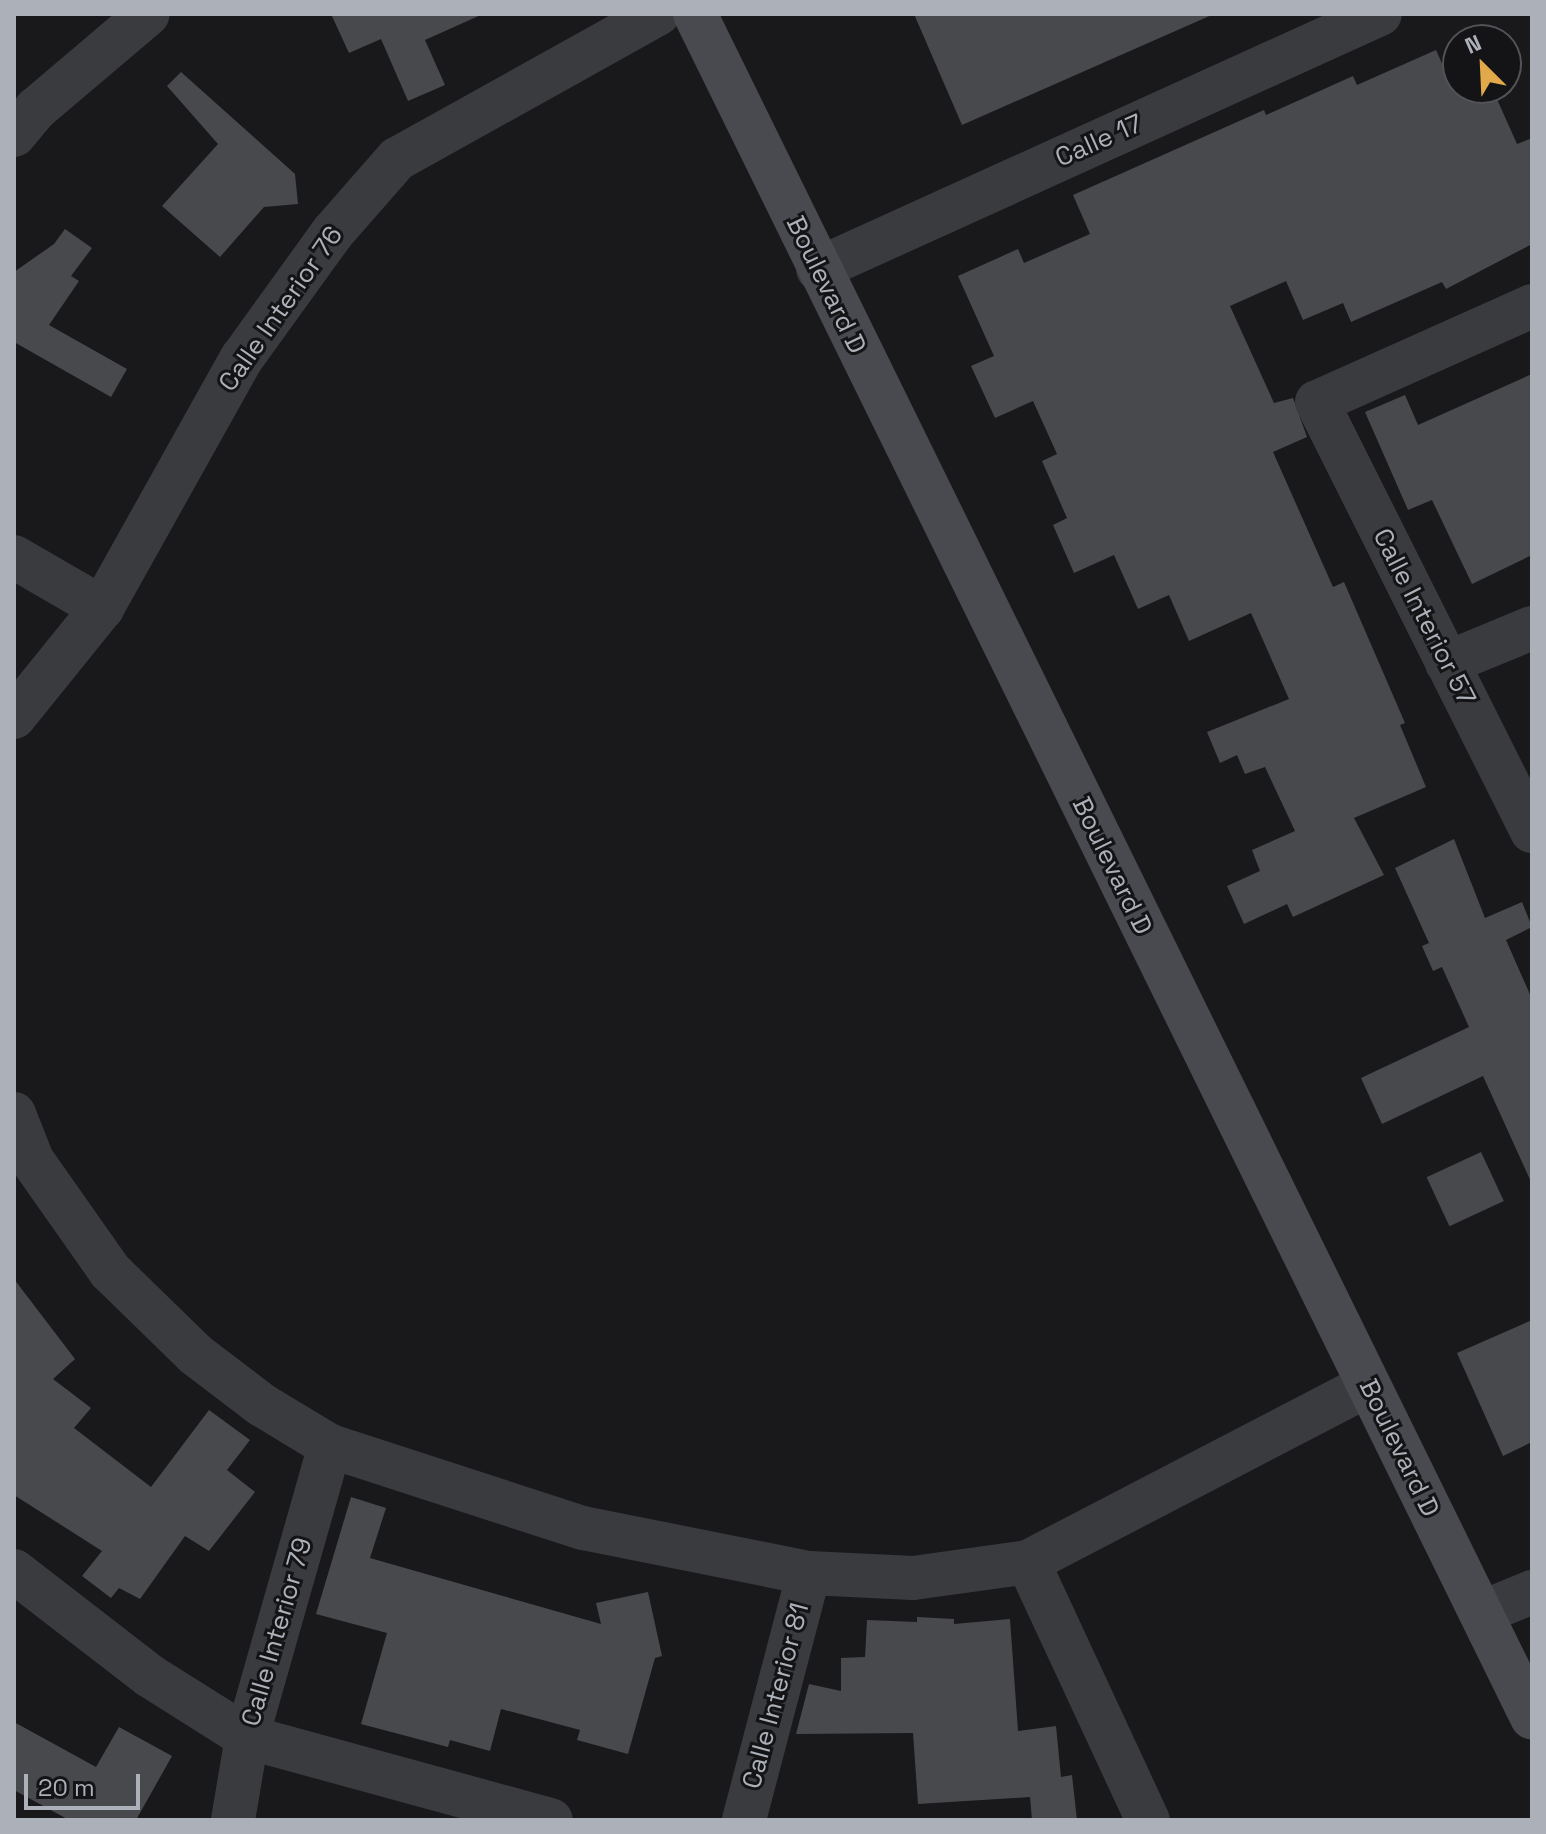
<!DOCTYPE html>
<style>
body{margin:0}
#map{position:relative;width:1546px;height:1834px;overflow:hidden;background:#19191b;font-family:"Space Grotesk",sans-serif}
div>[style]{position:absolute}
.building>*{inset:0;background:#48494d;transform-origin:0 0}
.street>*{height:44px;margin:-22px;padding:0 22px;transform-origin:22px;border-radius:22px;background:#3a3b3f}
.secondary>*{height:44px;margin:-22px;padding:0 22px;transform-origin:22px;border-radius:22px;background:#484a4f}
span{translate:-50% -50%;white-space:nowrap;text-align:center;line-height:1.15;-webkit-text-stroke:6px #141416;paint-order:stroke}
.street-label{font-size:26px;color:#acb1b9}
.frame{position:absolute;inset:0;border:16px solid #acb1b9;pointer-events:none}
.north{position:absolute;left:1442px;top:24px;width:80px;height:80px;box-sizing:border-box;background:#141416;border:2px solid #515357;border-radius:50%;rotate:336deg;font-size:22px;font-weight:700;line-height:32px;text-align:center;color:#acb1b9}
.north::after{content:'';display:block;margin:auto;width:28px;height:36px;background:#e1a94a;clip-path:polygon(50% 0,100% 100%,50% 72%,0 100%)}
.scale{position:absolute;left:24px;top:1774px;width:116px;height:36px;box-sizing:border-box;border:4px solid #acb1b9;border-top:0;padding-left:10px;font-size:24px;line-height:28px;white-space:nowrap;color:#acb1b9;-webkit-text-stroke:6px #141416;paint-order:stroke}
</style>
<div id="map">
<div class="building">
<i style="clip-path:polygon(331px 14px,483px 14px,425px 40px,445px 85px,408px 101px,381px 39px,349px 53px)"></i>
<i style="clip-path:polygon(914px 14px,1214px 14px,962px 125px)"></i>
<i style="clip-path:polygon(1436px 50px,1444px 68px,1458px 62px,1458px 88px,1492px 88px,1517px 144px,1532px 138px,1532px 244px,1446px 289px,1442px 282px,1351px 322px,1343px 303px,1303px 320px,1286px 281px,1230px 306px,1274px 403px,1293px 398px,1307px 437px,1273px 452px,1333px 587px,1344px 582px,1405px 723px,1400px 725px,1426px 787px,1354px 818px,1384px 875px,1293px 917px,1287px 904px,1244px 924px,1227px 886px,1260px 871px,1252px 850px,1295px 831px,1265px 767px,1245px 774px,1237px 755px,1220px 763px,1207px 732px,1289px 699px,1251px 613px,1189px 641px,1169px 595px,1138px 609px,1114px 555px,1074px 573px,1053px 525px,1067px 518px,1042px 461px,1057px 454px,1033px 401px,995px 418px,971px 366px,994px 356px,958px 276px,1018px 249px,1024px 263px,1090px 234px,1073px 195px,1264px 110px,1266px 115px,1353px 76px,1357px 85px)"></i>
<i style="clip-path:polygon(181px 72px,295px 174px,298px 204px,264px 207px,220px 257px,162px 206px,218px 144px,167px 86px)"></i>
<i style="clip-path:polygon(65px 229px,92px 248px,71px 276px,79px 281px,49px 325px,127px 369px,111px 397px,14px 342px,14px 272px,54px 244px)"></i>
<i style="clip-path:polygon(1532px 374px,1532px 555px,1472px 584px,1432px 500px,1408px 510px,1365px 412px,1405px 395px,1418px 425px)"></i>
<i style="clip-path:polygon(1454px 839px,1485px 918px,1522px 902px,1532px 927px,1506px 940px,1532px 999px,1532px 1184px,1483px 1076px,1382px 1124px,1361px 1078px,1469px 1027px,1442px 967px,1433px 971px,1422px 946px,1429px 943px,1395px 868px)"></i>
<i style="left:1481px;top:1152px;width:54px;height:60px;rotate:65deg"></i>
<i style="clip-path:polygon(14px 1279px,75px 1359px,53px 1379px,91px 1408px,74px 1428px,151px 1487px,209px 1410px,250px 1440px,227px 1470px,255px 1492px,209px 1551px,185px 1536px,140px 1599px,119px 1588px,111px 1598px,82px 1576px,102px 1551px,14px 1495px)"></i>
<i style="clip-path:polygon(1532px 1320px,1532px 1442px,1503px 1456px,1457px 1353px)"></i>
<i style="clip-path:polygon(351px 1497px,386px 1508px,370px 1558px,601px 1624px,596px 1603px,648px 1592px,662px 1656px,655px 1658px,628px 1754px,577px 1740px,580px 1730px,501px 1709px,490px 1751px,450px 1740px,448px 1747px,361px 1724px,387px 1633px,316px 1614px)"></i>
<i style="clip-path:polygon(917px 1617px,954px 1619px,954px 1624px,1010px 1619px,1018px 1731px,1056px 1726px,1061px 1777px,1072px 1775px,1077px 1820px,1032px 1820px,1030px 1797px,918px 1804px,913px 1733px,796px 1734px,809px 1684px,841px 1691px,841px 1658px,865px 1657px,867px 1620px,917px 1622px)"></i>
<i style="clip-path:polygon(14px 1722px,96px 1767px,119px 1727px,172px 1756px,136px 1820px,69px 1820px,14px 1790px)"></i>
</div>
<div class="street">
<i style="left:14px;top:135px;width:35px;rotate:-50deg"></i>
<i style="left:37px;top:108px;width:145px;rotate:-40.3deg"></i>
<i style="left:818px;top:269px;width:617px;rotate:-24.41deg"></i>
<i style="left:1532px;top:306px;width:235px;rotate:155.9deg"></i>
<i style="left:1317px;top:402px;width:480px;rotate:63.4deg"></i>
<i style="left:14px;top:557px;width:102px;rotate:30.1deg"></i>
<i style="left:1447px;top:663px;width:92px;rotate:-22.4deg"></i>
<i style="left:14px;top:717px;width:140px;rotate:-51.1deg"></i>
<i style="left:102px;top:608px;width:287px;rotate:-60.8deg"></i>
<i style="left:242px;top:358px;width:155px;rotate:-54.2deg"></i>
<i style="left:333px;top:232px;width:97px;rotate:-48.8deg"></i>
<i style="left:397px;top:159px;width:299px;rotate:-29.1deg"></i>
<i style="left:14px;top:1114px;width:49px;rotate:68.6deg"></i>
<i style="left:32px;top:1160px;width:136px;rotate:54.9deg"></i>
<i style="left:110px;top:1271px;width:119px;rotate:44.3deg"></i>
<i style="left:195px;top:1354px;width:84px;rotate:37.3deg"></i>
<i style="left:262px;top:1405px;width:79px;rotate:31.1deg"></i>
<i style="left:330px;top:1446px;width:266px;rotate:18deg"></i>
<i style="left:583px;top:1528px;width:230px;rotate:11.3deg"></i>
<i style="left:809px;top:1573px;width:104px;rotate:2.8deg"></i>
<i style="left:913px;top:1578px;width:116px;rotate:-7.9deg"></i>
<i style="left:1028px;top:1562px;width:383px;rotate:-27.5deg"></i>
<i style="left:1028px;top:1562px;width:285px;rotate:65.1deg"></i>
<i style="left:14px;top:1571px;width:172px;rotate:37.7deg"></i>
<i style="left:150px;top:1676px;width:115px;rotate:32.2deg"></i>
<i style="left:247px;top:1737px;width:315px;rotate:15.3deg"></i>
<i style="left:1481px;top:1613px;width:55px;rotate:-22.4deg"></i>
<i style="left:233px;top:1820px;width:84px;rotate:-80.4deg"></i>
<i style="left:247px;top:1737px;width:303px;rotate:-74.1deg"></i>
<i style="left:744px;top:1820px;width:255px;rotate:-75.3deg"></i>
</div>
<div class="secondary">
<i style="left:695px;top:14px;width:1898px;rotate:63.83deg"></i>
</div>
<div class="street-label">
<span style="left:1099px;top:141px;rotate:-24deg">Calle 17</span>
<span style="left:826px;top:285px;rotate:64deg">Boulevard D</span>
<span style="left:281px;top:309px;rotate:-55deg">Calle Interior 76</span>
<span style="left:1424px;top:617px;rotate:63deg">Calle Interior 57</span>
<span style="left:1112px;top:866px;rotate:64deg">Boulevard D</span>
<span style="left:1399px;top:1448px;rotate:64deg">Boulevard D</span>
<span style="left:277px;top:1632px;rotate:-74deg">Calle Interior 79</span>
<span style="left:776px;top:1696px;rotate:-75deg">Calle Interior 81</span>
</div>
<div class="frame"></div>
<div class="north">N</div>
<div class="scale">20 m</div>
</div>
